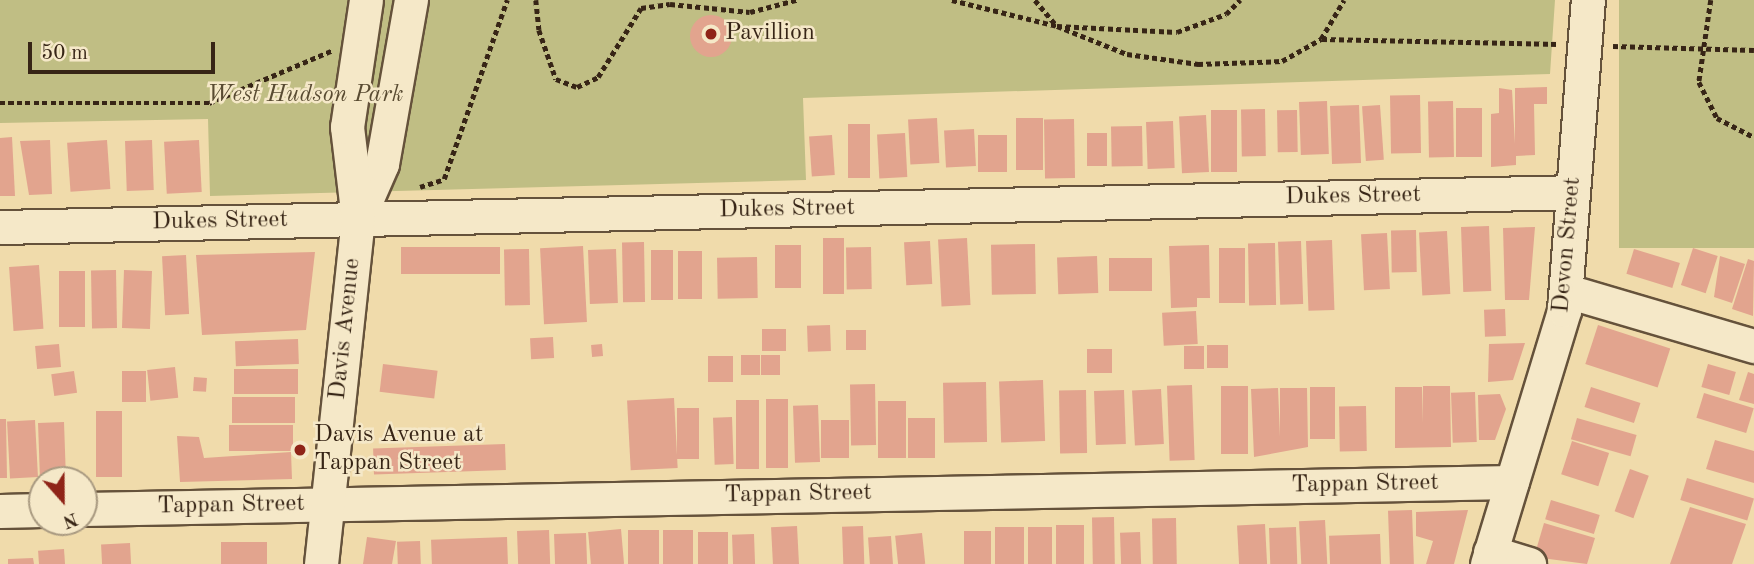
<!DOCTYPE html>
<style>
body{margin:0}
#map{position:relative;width:1754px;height:564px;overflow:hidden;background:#f0dbab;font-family:"Old Standard TT",serif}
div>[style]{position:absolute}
.green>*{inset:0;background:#c0be84;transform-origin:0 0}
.building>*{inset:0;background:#e2a48e;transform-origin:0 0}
.round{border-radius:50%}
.path>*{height:4.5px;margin-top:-2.25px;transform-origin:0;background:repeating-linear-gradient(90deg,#372516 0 5px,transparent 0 8.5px)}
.roads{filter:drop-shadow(2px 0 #65523b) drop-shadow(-2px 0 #65523b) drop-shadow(0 2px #65523b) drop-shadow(0 -2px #65523b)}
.minor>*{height:33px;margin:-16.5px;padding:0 16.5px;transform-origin:16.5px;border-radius:16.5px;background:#f5e8c8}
.dots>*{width:19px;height:19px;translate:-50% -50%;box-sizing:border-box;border:4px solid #f5e8c8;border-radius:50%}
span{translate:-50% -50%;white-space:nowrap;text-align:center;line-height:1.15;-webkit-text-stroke:5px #f5e8c8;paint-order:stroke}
.poi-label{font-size:24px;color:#372516}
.left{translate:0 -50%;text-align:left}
.park-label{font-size:24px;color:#594b32;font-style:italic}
.street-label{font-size:24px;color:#372516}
.north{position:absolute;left:28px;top:466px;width:70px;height:70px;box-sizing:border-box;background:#f5e8c8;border:2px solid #a99a81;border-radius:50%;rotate:159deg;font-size:19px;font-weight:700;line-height:28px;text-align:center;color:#372516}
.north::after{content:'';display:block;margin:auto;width:24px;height:32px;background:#8f2418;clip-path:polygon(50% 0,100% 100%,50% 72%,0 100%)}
.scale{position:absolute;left:28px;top:42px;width:187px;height:32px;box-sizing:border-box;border:4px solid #372516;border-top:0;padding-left:9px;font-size:21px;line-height:24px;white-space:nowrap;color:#372516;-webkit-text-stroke:5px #f5e8c8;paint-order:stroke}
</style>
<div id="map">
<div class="green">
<i style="clip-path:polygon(0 0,1555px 0,1550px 74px,803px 98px,806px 180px,210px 196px,208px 119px,0 123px)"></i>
<i style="left:1619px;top:0;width:135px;height:248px"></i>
</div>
<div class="building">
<i class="round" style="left:690px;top:15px;width:42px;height:42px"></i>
<i style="clip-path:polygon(1547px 87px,1547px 104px,1534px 104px,1535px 155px,1516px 156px,1516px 165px,1491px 167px,1491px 114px,1499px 113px,1499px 88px,1512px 90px,1515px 144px,1515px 88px)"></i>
<i style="left:1420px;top:95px;width:58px;height:30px;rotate:89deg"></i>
<i style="left:1327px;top:101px;width:53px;height:28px;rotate:88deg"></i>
<i style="left:1453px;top:101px;width:56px;height:25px;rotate:89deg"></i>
<i style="left:1359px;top:105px;width:58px;height:29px;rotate:88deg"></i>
<i style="left:1380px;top:105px;width:55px;height:18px;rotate:86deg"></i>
<i style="left:1456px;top:108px;width:26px;height:49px"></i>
<i style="left:1265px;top:109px;width:47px;height:24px;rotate:89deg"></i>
<i style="left:1211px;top:110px;width:26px;height:62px"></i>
<i style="left:1297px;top:110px;width:42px;height:20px;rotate:89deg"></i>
<i style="left:1206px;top:115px;width:57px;height:27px;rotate:87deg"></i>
<i style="left:937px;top:118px;width:45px;height:29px;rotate:87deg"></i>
<i style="left:1016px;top:118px;width:27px;height:52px"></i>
<i style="left:1074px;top:119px;width:59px;height:30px;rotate:89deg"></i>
<i style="left:1173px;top:121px;width:47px;height:27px;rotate:88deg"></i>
<i style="left:848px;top:124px;width:22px;height:54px"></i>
<i style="left:1142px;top:126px;width:40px;height:31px;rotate:89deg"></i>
<i style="left:974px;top:129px;width:37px;height:30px;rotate:87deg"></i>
<i style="left:905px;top:133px;width:44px;height:28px;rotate:87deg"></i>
<i style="left:1087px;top:133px;width:20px;height:33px"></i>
<i style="left:832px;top:135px;width:40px;height:23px;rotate:86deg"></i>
<i style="left:978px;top:135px;width:29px;height:37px"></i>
<i style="clip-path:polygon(12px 137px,15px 196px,0 196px,0 138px)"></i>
<i style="clip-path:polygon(50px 140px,52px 194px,29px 195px,20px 141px)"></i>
<i style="left:107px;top:140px;width:49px;height:40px;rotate:86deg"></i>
<i style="left:152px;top:140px;width:50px;height:27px;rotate:88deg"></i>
<i style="left:199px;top:140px;width:52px;height:35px;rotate:87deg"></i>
<i style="left:1489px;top:226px;width:65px;height:28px;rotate:88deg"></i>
<i style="clip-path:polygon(1535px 227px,1529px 300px,1505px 300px,1503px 228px)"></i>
<i style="left:1416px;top:230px;width:42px;height:25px;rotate:89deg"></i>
<i style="left:1447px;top:231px;width:63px;height:28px;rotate:87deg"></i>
<i style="left:1387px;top:233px;width:56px;height:26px;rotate:87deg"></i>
<i style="left:823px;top:238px;width:21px;height:56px"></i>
<i style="left:967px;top:238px;width:67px;height:29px;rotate:87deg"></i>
<i style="left:1332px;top:240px;width:70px;height:26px;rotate:88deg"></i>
<i style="left:930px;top:241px;width:43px;height:26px;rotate:87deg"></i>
<i style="left:1301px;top:241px;width:63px;height:23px;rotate:88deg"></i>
<i style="left:644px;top:242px;width:60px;height:22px;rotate:89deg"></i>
<i style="left:1275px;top:243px;width:62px;height:27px;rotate:89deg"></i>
<i style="left:1035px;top:244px;width:50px;height:44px;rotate:89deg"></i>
<i style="left:775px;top:245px;width:26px;height:43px"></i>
<i style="clip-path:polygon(1209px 245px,1210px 298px,1197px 298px,1197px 307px,1171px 308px,1169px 246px)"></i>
<i style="left:583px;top:246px;width:76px;height:43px;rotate:87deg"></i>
<i style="left:500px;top:247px;width:27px;height:99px;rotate:90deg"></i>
<i style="left:871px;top:247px;width:42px;height:25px;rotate:89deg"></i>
<i style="left:1219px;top:248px;width:26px;height:55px"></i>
<i style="left:1693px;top:248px;width:26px;height:39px;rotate:18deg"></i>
<i style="left:529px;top:249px;width:56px;height:25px;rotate:89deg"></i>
<i style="left:616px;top:249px;width:54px;height:28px;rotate:88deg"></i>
<i style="left:1634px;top:249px;width:48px;height:26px;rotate:17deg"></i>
<i style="left:651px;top:250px;width:22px;height:50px"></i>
<i style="left:678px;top:251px;width:24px;height:48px"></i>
<i style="clip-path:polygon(315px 252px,306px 330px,202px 335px,196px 255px)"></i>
<i style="left:186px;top:255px;width:59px;height:24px;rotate:87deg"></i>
<i style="left:1097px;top:256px;width:37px;height:40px;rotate:88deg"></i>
<i style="clip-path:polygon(1720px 256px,1745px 264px,1732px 303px,1714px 297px)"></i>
<i style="left:757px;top:257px;width:41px;height:40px;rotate:89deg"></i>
<i style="left:1152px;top:258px;width:33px;height:43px;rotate:90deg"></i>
<i style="clip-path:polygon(1748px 259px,1754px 261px,1753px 316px,1732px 309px)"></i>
<i style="left:39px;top:265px;width:64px;height:30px;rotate:86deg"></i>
<i style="left:116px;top:270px;width:58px;height:25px;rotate:89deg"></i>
<i style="left:124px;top:270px;width:28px;height:58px;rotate:2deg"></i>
<i style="left:59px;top:271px;width:26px;height:56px"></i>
<i style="left:1505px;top:309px;width:27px;height:21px;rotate:88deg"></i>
<i style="left:1196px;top:311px;width:33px;height:34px;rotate:87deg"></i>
<i style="left:830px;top:325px;width:26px;height:23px;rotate:88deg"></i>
<i style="left:1598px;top:325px;width:76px;height:41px;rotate:18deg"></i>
<i style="left:786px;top:329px;width:22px;height:24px;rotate:90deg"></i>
<i style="left:846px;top:330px;width:20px;height:20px"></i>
<i style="left:553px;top:337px;width:21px;height:23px;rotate:87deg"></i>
<i style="left:298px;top:339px;width:25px;height:63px;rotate:88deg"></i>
<i style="clip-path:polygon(1525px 343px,1513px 380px,1488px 382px,1489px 344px)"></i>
<i style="left:59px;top:344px;width:23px;height:24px;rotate:85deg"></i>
<i style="left:602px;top:344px;width:12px;height:11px;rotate:85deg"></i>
<i style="left:1207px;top:345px;width:21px;height:23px"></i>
<i style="left:1184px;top:346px;width:20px;height:23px"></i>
<i style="left:1087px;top:349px;width:25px;height:24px"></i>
<i style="left:760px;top:355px;width:20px;height:19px;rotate:90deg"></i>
<i style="left:761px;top:355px;width:19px;height:20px"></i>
<i style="left:708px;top:356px;width:25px;height:26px"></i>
<i style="left:383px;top:364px;width:55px;height:28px;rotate:7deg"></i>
<i style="left:1708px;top:364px;width:29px;height:24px;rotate:16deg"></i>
<i style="left:175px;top:367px;width:31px;height:28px;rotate:84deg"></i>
<i style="left:298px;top:369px;width:25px;height:64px;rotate:90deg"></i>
<i style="left:74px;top:371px;width:22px;height:23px;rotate:82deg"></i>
<i style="left:122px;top:371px;width:24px;height:31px"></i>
<i style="clip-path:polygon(1748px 372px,1754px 374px,1754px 404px,1739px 400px)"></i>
<i style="left:194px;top:377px;width:13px;height:14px;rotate:4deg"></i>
<i style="left:1043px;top:380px;width:61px;height:44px;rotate:88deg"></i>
<i style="left:986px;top:382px;width:60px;height:43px;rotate:89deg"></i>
<i style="left:875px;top:384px;width:61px;height:25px;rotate:89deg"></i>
<i style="left:1192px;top:385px;width:75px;height:25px;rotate:88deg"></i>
<i style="left:1221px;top:386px;width:27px;height:68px"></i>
<i style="clip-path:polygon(1423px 386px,1450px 386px,1451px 447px,1395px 448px,1395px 387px,1422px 387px,1423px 423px)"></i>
<i style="left:1310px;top:387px;width:25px;height:52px"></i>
<i style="left:1591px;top:387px;width:52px;height:21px;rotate:18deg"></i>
<i style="clip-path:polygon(1278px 388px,1280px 437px,1280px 388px,1307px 388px,1308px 447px,1254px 457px,1251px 389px)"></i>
<i style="left:1161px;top:389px;width:55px;height:29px;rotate:87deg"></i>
<i style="left:1086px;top:390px;width:63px;height:27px;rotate:89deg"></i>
<i style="left:1124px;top:390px;width:54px;height:30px;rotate:88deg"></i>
<i style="left:1475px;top:392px;width:50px;height:24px;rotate:88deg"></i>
<i style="left:1704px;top:393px;width:52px;height:26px;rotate:17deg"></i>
<i style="clip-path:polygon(1500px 394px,1506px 409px,1495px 440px,1479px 440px,1478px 395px)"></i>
<i style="left:295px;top:397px;width:26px;height:63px;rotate:90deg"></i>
<i style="left:674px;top:398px;width:70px;height:47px;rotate:87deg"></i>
<i style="left:766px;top:399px;width:22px;height:69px"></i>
<i style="left:736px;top:400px;width:23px;height:69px"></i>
<i style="left:906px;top:401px;width:57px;height:28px;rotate:90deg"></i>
<i style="left:818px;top:405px;width:57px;height:25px;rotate:88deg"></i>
<i style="left:1366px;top:406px;width:45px;height:27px;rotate:89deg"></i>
<i style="left:677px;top:408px;width:22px;height:51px"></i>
<i style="left:96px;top:411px;width:26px;height:66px"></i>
<i style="left:732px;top:417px;width:47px;height:19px;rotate:88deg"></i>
<i style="left:908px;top:418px;width:27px;height:40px"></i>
<i style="left:1577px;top:418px;width:62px;height:22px;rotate:16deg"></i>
<i style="clip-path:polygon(0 419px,6px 419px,7px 478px,0 478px)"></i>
<i style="left:35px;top:420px;width:57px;height:28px;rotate:87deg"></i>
<i style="left:821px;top:420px;width:28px;height:38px"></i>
<i style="left:64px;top:422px;width:55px;height:26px;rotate:88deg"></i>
<i style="left:293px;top:425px;width:26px;height:64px;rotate:90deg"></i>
<i style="clip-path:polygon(177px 436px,199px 437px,204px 458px,291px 452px,292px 479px,180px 482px)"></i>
<i style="clip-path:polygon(1715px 440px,1754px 451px,1754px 483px,1706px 469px)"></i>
<i style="left:1572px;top:441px;width:39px;height:35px;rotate:18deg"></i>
<i style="left:505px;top:444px;width:26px;height:132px;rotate:88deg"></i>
<i style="left:1630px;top:469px;width:20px;height:45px;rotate:20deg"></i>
<i style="left:1687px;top:478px;width:70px;height:23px;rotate:17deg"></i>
<i style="left:1551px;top:500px;width:51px;height:20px;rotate:17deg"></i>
<i style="clip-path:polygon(1690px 507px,1746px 524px,1732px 564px,1670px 564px)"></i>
<i style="left:1412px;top:510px;width:54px;height:24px;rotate:88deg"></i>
<i style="clip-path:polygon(1468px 510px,1454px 564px,1426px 564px,1433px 541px,1416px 536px,1416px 512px)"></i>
<i style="left:1114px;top:517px;width:47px;height:22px;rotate:89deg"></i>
<i style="left:1176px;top:518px;width:46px;height:24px;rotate:89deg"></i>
<i style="left:1325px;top:520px;width:44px;height:26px;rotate:87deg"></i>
<i style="clip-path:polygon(1544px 523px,1595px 538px,1587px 564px,1534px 557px)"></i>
<i style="left:1265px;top:524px;width:40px;height:28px;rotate:87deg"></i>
<i style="left:1084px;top:525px;width:39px;height:28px;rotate:90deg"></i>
<i style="left:797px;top:526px;width:38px;height:26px;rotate:87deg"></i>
<i style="left:863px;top:526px;width:38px;height:21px;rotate:88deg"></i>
<i style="left:1024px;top:527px;width:37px;height:29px;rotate:90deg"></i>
<i style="left:1028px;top:527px;width:24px;height:37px"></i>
<i style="left:1296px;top:527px;width:37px;height:27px;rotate:88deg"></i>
<i style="left:621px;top:529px;width:35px;height:33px;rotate:85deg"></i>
<i style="left:549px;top:530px;width:34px;height:32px;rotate:88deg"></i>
<i style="left:628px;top:530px;width:31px;height:34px"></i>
<i style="left:663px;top:530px;width:30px;height:34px"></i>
<i style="left:964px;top:531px;width:27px;height:33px"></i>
<i style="left:698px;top:532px;width:30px;height:32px"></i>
<i style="left:1140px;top:532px;width:32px;height:20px;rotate:88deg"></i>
<i style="left:586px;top:533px;width:31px;height:32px;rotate:88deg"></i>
<i style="left:922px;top:533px;width:31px;height:27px;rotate:84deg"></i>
<i style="left:754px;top:534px;width:30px;height:22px;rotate:88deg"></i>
<i style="left:1380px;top:534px;width:30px;height:51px;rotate:88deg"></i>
<i style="left:891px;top:536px;width:28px;height:23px;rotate:86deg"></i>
<i style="clip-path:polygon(367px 537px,396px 541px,392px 564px,363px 564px)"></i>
<i style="left:507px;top:537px;width:27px;height:76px;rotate:88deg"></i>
<i style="left:420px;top:541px;width:23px;height:23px;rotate:88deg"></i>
<i style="left:267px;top:542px;width:22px;height:46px;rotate:90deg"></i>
<i style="left:130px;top:543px;width:21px;height:29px;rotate:87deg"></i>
<i style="left:64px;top:549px;width:15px;height:26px;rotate:86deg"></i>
<i style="clip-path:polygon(33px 558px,34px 564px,8px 564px,8px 559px)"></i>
</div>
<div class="path">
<i style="left:536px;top:0;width:30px;rotate:84deg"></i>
<i style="left:539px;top:30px;width:52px;rotate:70.9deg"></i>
<i style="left:556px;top:79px;width:22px;rotate:21deg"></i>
<i style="left:577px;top:87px;width:23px;rotate:-25deg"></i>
<i style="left:598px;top:77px;width:81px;rotate:-58.1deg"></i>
<i style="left:641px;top:8px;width:29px;rotate:-8deg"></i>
<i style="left:670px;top:4px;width:80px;rotate:5.7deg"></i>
<i style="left:750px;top:12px;width:48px;rotate:-14.6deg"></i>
<i style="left:952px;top:0;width:108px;rotate:13.9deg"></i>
<i style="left:1057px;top:26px;width:75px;rotate:21.8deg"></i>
<i style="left:1127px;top:54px;width:72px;rotate:8deg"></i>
<i style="left:1198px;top:64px;width:84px;rotate:-2deg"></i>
<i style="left:1282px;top:61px;width:45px;rotate:-29.4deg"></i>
<i style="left:1321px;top:39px;width:45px;rotate:-59.5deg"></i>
<i style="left:1035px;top:0;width:34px;rotate:50deg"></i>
<i style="left:1057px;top:26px;width:120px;rotate:2.9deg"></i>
<i style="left:1177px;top:32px;width:52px;rotate:-20.2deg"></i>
<i style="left:1226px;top:14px;width:20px;rotate:-45deg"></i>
<i style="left:1711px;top:0;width:83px;rotate:98.3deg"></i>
<i style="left:1699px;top:82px;width:40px;rotate:63.4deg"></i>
<i style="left:1717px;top:118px;width:42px;rotate:27.2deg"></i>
<i style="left:1322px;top:39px;width:236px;rotate:1.2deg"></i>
<i style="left:1613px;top:46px;width:141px;rotate:1.6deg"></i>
<i style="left:0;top:103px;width:209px"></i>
<i style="left:209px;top:103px;width:133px;rotate:-23.1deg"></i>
<i style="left:420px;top:187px;width:25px;rotate:-18deg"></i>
<i style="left:444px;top:179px;width:190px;rotate:-70.6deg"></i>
</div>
<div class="roads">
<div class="minor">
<i style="left:358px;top:219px;width:60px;rotate:-66.4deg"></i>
<i style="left:382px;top:164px;width:167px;rotate:-80deg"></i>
<i style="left:0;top:227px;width:1573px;rotate:-1.27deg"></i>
<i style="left:1567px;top:291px;width:195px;rotate:16.4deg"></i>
<i style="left:84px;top:509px;width:1428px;rotate:-1.08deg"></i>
<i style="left:0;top:511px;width:42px;rotate:-1.4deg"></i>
<i style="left:1490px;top:552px;width:41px;rotate:17.1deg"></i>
<i style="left:321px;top:564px;width:347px;rotate:-83.9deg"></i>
<i style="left:358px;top:219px;width:93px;rotate:-96.8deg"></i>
<i style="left:347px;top:127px;width:128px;rotate:-81.5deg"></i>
<i style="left:1487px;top:564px;width:265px;rotate:-73.1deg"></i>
<i style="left:1564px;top:310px;width:311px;rotate:-85.6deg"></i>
</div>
</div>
<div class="dots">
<i style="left:711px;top:34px;background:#8f2418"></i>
<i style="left:300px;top:450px;background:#8f2418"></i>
</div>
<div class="poi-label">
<span class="left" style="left:725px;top:34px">Pavillion</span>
<span class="left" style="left:314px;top:450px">Davis Avenue at<br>Tappan Street</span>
</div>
<div class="park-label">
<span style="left:305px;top:96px">West Hudson Park</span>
</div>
<div class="street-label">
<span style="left:1353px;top:197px;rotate:-1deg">Dukes Street</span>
<span style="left:787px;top:210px;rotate:-1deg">Dukes Street</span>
<span style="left:220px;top:222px;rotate:-1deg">Dukes Street</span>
<span style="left:1568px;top:245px;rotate:-85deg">Devon Street</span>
<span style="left:346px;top:329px;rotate:-84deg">Davis Avenue</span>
<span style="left:1365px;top:485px;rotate:-1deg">Tappan Street</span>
<span style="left:798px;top:495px;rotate:-1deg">Tappan Street</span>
<span style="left:231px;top:506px;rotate:-1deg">Tappan Street</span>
</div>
<div class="north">N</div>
<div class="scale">50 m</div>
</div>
